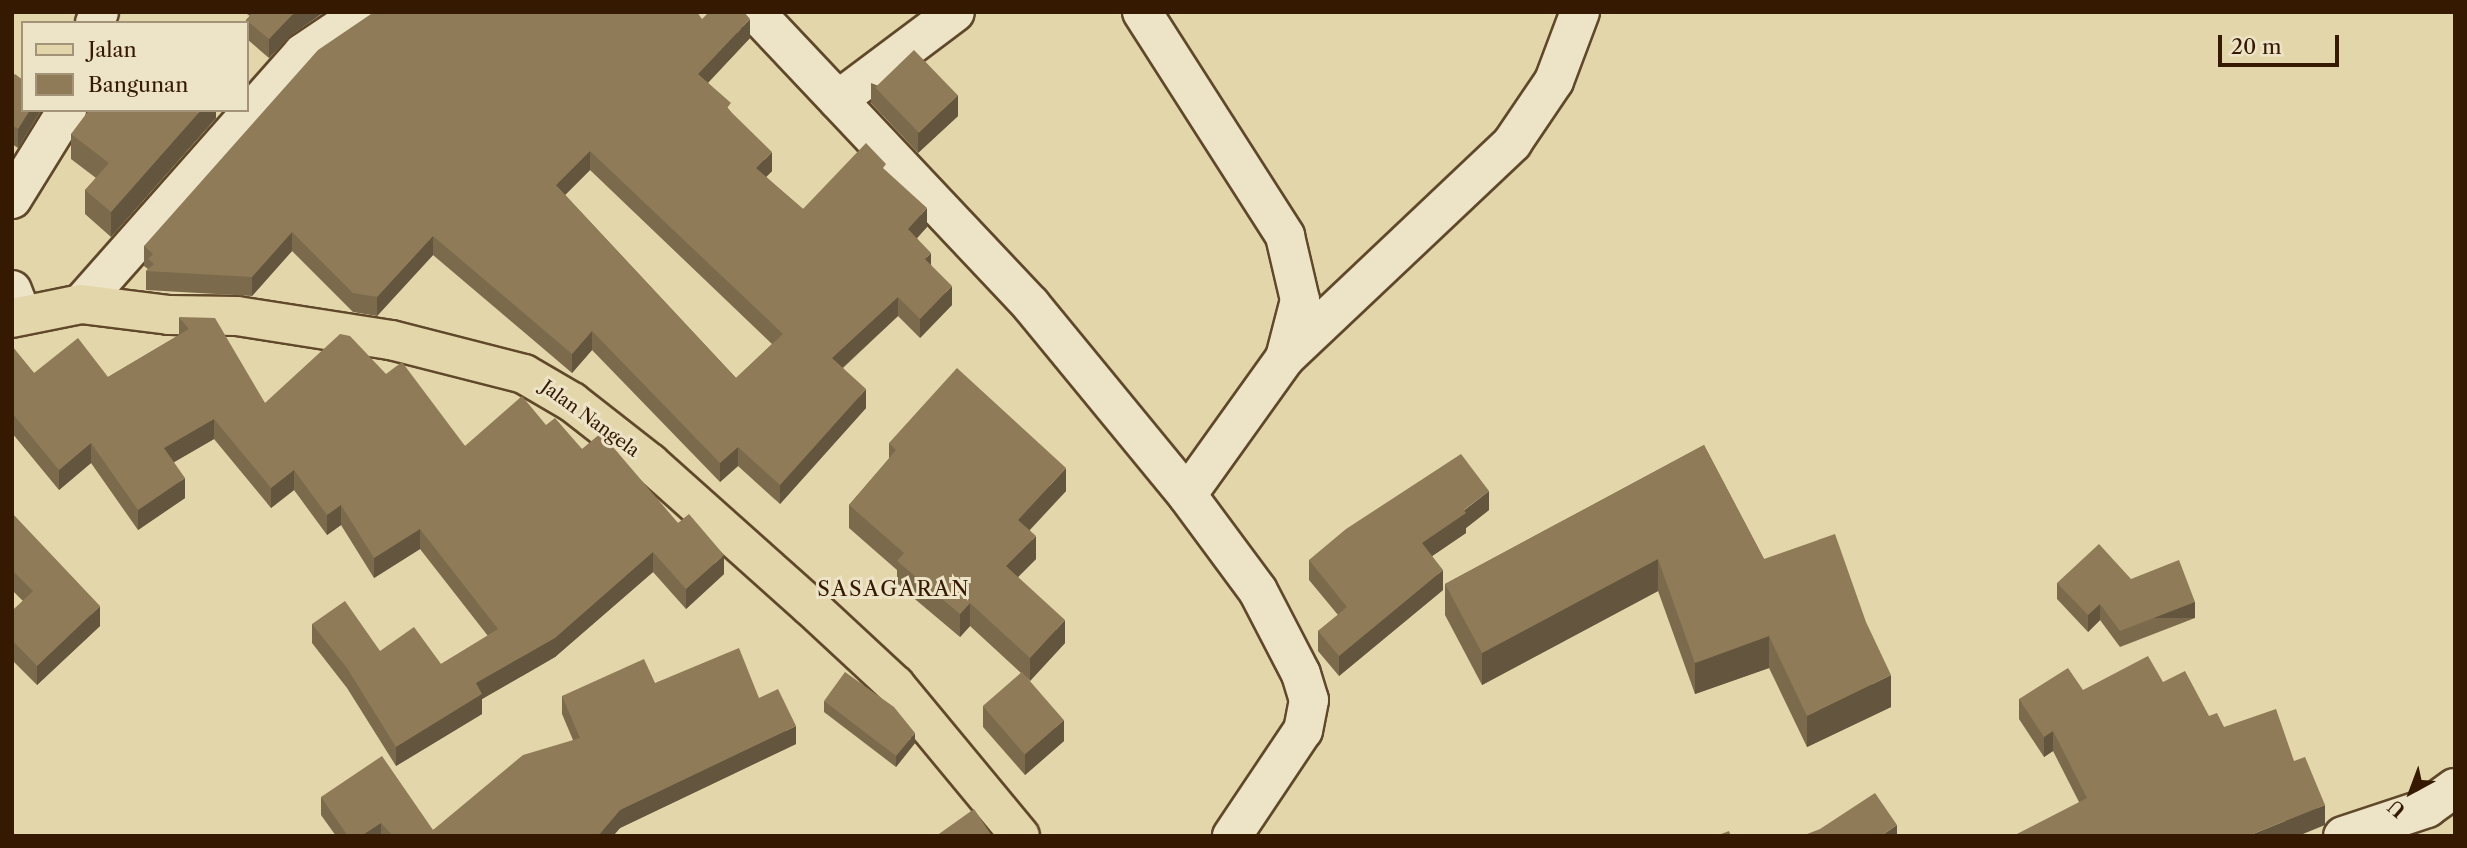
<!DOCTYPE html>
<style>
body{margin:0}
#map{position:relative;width:2467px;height:848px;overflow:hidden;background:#e3d6aa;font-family:"Libre Caslon Text",serif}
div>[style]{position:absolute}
.roads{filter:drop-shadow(2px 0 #60482a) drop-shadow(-2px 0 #60482a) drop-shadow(0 2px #60482a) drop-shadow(0 -2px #60482a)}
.minor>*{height:38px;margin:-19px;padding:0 19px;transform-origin:19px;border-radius:19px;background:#ede4c8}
.major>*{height:38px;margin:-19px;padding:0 19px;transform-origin:19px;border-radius:19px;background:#e3d6aa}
.wall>*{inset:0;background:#7b6a4c}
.shaded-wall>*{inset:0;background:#64563e;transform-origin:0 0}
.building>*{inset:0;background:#8f7b58;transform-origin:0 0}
span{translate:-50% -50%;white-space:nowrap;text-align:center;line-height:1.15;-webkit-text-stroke:6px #ede4c8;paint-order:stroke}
.street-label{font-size:18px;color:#351900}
.quarter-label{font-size:21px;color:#351900;letter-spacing:2px}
.frame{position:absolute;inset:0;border:14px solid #351900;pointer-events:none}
.legend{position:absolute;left:21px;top:21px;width:228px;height:91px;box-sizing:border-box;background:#ede4c8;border:2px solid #a39378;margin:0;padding:9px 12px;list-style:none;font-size:21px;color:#351900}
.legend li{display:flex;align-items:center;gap:14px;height:35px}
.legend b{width:35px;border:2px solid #a39378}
.north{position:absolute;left:2376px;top:757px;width:70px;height:70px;-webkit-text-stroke:5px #ede4c8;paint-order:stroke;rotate:221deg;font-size:19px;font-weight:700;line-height:28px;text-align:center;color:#351900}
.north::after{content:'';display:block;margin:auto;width:24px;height:32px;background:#351900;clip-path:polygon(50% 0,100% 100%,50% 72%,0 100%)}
.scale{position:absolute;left:2218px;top:35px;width:121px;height:32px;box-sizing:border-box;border:4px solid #351900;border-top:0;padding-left:9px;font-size:21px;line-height:24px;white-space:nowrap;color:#351900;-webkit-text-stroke:5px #ede4c8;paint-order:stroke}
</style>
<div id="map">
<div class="roads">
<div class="minor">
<i style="left:755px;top:12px;width:403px;rotate:46.7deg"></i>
<i style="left:1031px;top:305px;width:246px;rotate:50.6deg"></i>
<i style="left:1187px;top:495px;width:119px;rotate:53.5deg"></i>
<i style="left:1258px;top:591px;width:93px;rotate:62.6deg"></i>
<i style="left:1301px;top:674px;width:27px;rotate:73deg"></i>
<i style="left:1309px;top:700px;width:31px;rotate:101deg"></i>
<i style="left:1303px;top:730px;width:128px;rotate:123.8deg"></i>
<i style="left:1142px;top:12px;width:266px;rotate:57.4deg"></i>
<i style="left:1285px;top:236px;width:66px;rotate:76.8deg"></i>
<i style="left:1300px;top:300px;width:60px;rotate:104.5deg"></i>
<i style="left:1285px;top:358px;width:168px;rotate:125.6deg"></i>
<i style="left:95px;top:23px;width:12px;rotate:-70deg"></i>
<i style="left:838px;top:100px;width:146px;rotate:-36.9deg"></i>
<i style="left:12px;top:199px;width:105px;rotate:-58.3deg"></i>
<i style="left:12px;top:290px;width:25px;rotate:69deg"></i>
<i style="left:81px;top:304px;width:335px;rotate:-48.5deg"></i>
<i style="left:303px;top:53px;width:73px;rotate:-33.9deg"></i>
<i style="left:1285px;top:358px;width:313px;rotate:-43.4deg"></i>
<i style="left:1512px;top:143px;width:75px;rotate:-55.9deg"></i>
<i style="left:1554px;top:81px;width:74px;rotate:-69.4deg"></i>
<i style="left:2343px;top:836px;width:89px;rotate:-18.4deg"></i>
<i style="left:2427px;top:808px;width:34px;rotate:-36deg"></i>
</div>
<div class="major">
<i style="left:12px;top:318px;width:70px;rotate:-11.5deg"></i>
<i style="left:81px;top:304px;width:89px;rotate:7.1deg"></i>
<i style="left:169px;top:315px;width:68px;rotate:0.8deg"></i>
<i style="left:237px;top:316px;width:156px;rotate:8.9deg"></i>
<i style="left:391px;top:340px;width:137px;rotate:14.3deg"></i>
<i style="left:524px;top:374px;width:56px;rotate:30.3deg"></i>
<i style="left:572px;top:402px;width:99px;rotate:38deg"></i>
<i style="left:650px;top:463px;width:215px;rotate:41.8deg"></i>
<i style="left:810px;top:606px;width:116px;rotate:42.9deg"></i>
<i style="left:895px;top:685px;width:196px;rotate:50.4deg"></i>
</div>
</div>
<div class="wall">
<i style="clip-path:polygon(244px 12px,324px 12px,291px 35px,269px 58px,247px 39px,246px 20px,250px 16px)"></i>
<i style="clip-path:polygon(evenodd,702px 19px,750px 38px,708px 83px,731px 112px,772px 171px,766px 177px,803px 209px,886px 171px,927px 227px,917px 238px,952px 305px,920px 338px,898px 316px,843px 368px,866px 408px,780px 504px,738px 466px,720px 482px,592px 350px,572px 373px,433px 255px,377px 316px,353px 312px,292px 251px,252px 296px,146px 290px,146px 271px,148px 269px,144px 266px,144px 246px,702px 19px,590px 170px,772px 344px,736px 378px,565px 195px,590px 170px)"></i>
<i style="clip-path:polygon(12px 77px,40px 110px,40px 112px,18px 148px,12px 144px)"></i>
<i style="clip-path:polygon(871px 83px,958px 116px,918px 153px,871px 103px)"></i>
<i style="clip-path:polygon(216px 110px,216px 118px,111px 237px,85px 214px,85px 190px,96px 178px,71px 159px,71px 134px)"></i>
<i style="clip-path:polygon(179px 317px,265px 403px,386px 374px,465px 446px,546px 425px,582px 449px,678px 523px,724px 574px,686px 609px,653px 572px,555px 657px,482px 699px,482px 714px,396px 766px,347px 688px,312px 643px,312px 624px,380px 651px,441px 664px,488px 636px,420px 549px,374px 578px,341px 525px,327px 535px,294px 490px,271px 508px,214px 439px,174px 462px,185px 498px,138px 530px,91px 463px,59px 490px,12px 433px,12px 347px,34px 373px,108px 377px,179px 335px)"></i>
<i style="clip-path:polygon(889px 443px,1066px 491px,1030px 530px,1036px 559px,1018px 577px,1065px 643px,1030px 681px,1025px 676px,1064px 741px,1025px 775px,983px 727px,983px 707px,1021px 673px,970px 626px,960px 637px,897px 584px,897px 570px,849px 528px,849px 505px,889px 459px)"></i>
<i style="clip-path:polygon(1704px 445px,1764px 559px,1891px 707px,1807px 747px,1769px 668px,1695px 694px,1658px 591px,1482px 685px,1445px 615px,1445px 584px)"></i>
<i style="clip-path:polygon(1489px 510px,1466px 528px,1466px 533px,1432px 556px,1443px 590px,1339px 676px,1318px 651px,1318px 631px,1338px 615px,1309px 580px,1309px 560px)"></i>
<i style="clip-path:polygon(12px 513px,100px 626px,37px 685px,12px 660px,12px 611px,23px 601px,12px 590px)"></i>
<i style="clip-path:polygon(2131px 579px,2195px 618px,2120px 647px,2100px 620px,2088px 632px,2057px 599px,2057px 583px)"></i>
<i style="clip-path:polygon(2163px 682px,2224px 727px,2294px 761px,2325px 825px,2079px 802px,2053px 751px,2044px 757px,2019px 719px,2019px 699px,2083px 690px)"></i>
<i style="clip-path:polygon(655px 683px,759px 698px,796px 744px,620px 828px,613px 836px,336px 836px,321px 815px,321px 797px,433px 830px,573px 740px,562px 714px,562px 696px)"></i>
<i style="clip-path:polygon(824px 701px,915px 743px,896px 767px,824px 712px)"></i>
</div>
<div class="shaded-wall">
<i style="clip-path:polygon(296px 12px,324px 12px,291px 35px,269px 58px,269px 39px,291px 16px)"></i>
<i style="clip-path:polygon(750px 19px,750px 38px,698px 93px,698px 74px)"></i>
<i style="clip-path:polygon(958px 95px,958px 116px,918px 153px,918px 133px)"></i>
<i style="clip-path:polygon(30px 110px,40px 110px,40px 112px,18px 148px,18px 129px)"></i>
<i style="clip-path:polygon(201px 110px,216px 110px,216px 118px,111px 237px,111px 212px)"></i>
<i style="clip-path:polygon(590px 151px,590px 170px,556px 204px,556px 185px)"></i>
<i style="clip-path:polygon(772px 152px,772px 171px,756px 187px,756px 168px)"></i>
<i style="clip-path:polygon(927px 208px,927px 227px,908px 248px,908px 229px)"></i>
<i style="clip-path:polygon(292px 232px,292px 251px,252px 296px,252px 277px)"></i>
<i style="clip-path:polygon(433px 236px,433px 255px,377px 316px,377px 297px)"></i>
<i style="clip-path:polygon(931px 253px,931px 272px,925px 259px)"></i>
<i style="clip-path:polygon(952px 286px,952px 305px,920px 338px,920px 319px)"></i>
<i style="clip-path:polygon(898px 297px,898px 316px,832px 377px,832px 358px)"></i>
<i style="clip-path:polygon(592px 331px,592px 350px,572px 373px,572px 354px)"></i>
<i style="clip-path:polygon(866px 389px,866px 408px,780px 504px,780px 485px)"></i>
<i style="clip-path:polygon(214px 419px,214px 439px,164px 468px,164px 448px)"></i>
<i style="clip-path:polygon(91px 443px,91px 463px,59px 490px,59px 470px)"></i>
<i style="clip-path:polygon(738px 447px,738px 466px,720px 482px,720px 463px)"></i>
<i style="clip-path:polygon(1066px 468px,1066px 491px,1018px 542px,1018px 520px)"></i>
<i style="clip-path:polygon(294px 470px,294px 490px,271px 508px,271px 488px)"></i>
<i style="clip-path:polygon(185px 478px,185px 498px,138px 530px,138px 510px)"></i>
<i style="clip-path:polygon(1489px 491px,1489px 510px,1466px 528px,1466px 533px,1422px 563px,1422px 543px)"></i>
<i style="clip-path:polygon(341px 505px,341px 525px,327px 535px,327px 515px)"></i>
<i style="clip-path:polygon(420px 529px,420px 549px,374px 578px,374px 558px)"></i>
<i style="clip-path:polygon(1036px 536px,1036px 559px,1006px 589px,1006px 566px)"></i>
<i style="clip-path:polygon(653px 552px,653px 572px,555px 657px,482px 699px,482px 714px,396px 766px,396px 747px,476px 683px)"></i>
<i style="clip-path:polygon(724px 555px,724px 574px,686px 609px,686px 589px)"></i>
<i style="clip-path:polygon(1658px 559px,1658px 591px,1482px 685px,1482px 653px)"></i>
<i style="clip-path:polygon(1443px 570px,1443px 590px,1339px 676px,1339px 656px)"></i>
<i style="left:2195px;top:602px;width:16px;height:80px;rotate:90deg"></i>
<i style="clip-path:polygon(970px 603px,970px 626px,960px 637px,960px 614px)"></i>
<i style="clip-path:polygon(2100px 604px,2100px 620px,2088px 632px,2088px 615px)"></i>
<i style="clip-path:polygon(100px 606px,100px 626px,37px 685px,37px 666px)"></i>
<i style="clip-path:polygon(1065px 620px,1065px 643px,1030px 681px,1030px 658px)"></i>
<i style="clip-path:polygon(1769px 636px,1769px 668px,1695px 694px,1695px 663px)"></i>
<i style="clip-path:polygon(1891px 675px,1891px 707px,1807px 747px,1807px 716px)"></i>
<i style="clip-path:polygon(1064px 720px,1064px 741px,1025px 775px,1025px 754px)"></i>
<i style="clip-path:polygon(796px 726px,796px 744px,620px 828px,613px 836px,598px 836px,620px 810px)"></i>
<i style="clip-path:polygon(2053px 731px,2053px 751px,2044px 757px,2044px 737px)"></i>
<i style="clip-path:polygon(915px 733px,915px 743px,896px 767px,896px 756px)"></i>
<i style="clip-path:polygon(2325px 805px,2325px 825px,2298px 836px,2248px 836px)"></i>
<i style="clip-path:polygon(381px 823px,381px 836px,361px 836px)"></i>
<i style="clip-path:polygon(1897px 825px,1897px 836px,1881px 836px)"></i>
</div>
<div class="building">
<i style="clip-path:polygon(253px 12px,296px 12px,291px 16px,269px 39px,246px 20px)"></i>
<i style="clip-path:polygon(evenodd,374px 12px,697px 12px,702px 19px,709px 12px,744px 12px,750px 19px,698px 74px,731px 103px,727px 108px,772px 152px,756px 168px,803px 209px,866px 143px,886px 164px,883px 168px,927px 208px,908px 229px,931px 253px,925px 259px,952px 286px,920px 319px,898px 297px,832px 358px,866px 389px,780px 485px,738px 447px,720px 463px,592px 331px,572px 354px,433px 236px,377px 297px,353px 293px,292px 232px,252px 277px,146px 271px,154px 264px,148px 259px,153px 254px,144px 246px,318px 50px,374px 12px,590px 151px,783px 334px,736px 378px,556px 185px,590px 151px)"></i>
<i style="left:914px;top:50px;width:63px;height:54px;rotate:46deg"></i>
<i style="clip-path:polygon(15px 74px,23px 80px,23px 110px,30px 110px,18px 129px,12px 125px,12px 77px)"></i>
<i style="clip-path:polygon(89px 110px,201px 110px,111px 212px,85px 190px,109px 163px,71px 134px)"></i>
<i style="clip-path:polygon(179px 317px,215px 318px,265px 403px,340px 334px,350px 336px,386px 374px,402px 362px,465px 446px,522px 396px,546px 425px,555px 418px,582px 449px,601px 433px,678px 523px,689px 514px,724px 555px,686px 589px,653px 552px,555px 638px,476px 683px,482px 694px,396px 747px,347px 668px,312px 624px,345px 601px,380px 651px,414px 627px,441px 664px,498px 629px,420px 529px,374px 558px,341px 505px,327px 515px,294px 470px,271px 488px,214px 419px,164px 448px,185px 478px,138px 510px,91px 443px,59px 470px,12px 413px,13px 347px,34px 373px,78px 338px,108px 377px,189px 329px)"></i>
<i style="clip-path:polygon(957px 368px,1066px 468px,1018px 520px,1036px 536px,1006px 566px,1065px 620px,1030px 658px,970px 603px,960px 614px,897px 561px,904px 553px,849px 505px,896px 450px,889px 443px)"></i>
<i style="clip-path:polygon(1704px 445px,1764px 559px,1835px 534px,1866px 622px,1891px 675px,1807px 716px,1769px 636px,1695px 663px,1658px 559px,1482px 653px,1445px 584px)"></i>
<i style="clip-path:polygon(1461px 454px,1489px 491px,1464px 510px,1466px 513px,1422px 543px,1443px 570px,1339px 656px,1318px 631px,1347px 607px,1309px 560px,1346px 529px)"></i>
<i style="clip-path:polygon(12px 513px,100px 606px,37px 666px,12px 640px,12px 611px,33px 591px,12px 570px)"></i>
<i style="clip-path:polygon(2099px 544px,2131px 579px,2179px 560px,2195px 602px,2120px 631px,2100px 604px,2088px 615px,2057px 583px)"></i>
<i style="clip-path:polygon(739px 648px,759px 698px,778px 689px,796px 726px,620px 810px,598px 836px,393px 836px,381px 823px,361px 836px,348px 836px,321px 797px,382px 756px,433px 830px,523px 755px,580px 738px,562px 696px,644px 659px,655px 683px)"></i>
<i style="clip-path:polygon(2148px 656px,2163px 682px,2185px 671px,2209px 716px,2217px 713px,2224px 727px,2276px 709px,2294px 761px,2305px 757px,2325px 805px,2248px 836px,2013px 836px,2087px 798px,2053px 731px,2044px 737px,2019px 699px,2068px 668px,2083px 690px)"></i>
<i style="clip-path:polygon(845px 672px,894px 707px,915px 733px,896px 756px,824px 701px)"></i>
<i style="left:1022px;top:672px;width:64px;height:52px;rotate:49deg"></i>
<i style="clip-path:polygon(1875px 793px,1897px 825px,1881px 836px,1802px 836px,1820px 829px)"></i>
<i style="clip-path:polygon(974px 809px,992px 836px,936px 836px)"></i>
<i style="clip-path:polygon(1729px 831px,1731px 836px,1716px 836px)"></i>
</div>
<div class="street-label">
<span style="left:590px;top:419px;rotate:36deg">Jalan Nangela</span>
</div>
<div class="quarter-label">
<span style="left:894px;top:589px">SASAGARAN</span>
</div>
<div class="frame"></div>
<ul class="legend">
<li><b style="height:9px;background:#e3d6aa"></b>Jalan</li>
<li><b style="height:19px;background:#8f7b58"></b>Bangunan</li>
</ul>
<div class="north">U</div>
<div class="scale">20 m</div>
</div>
